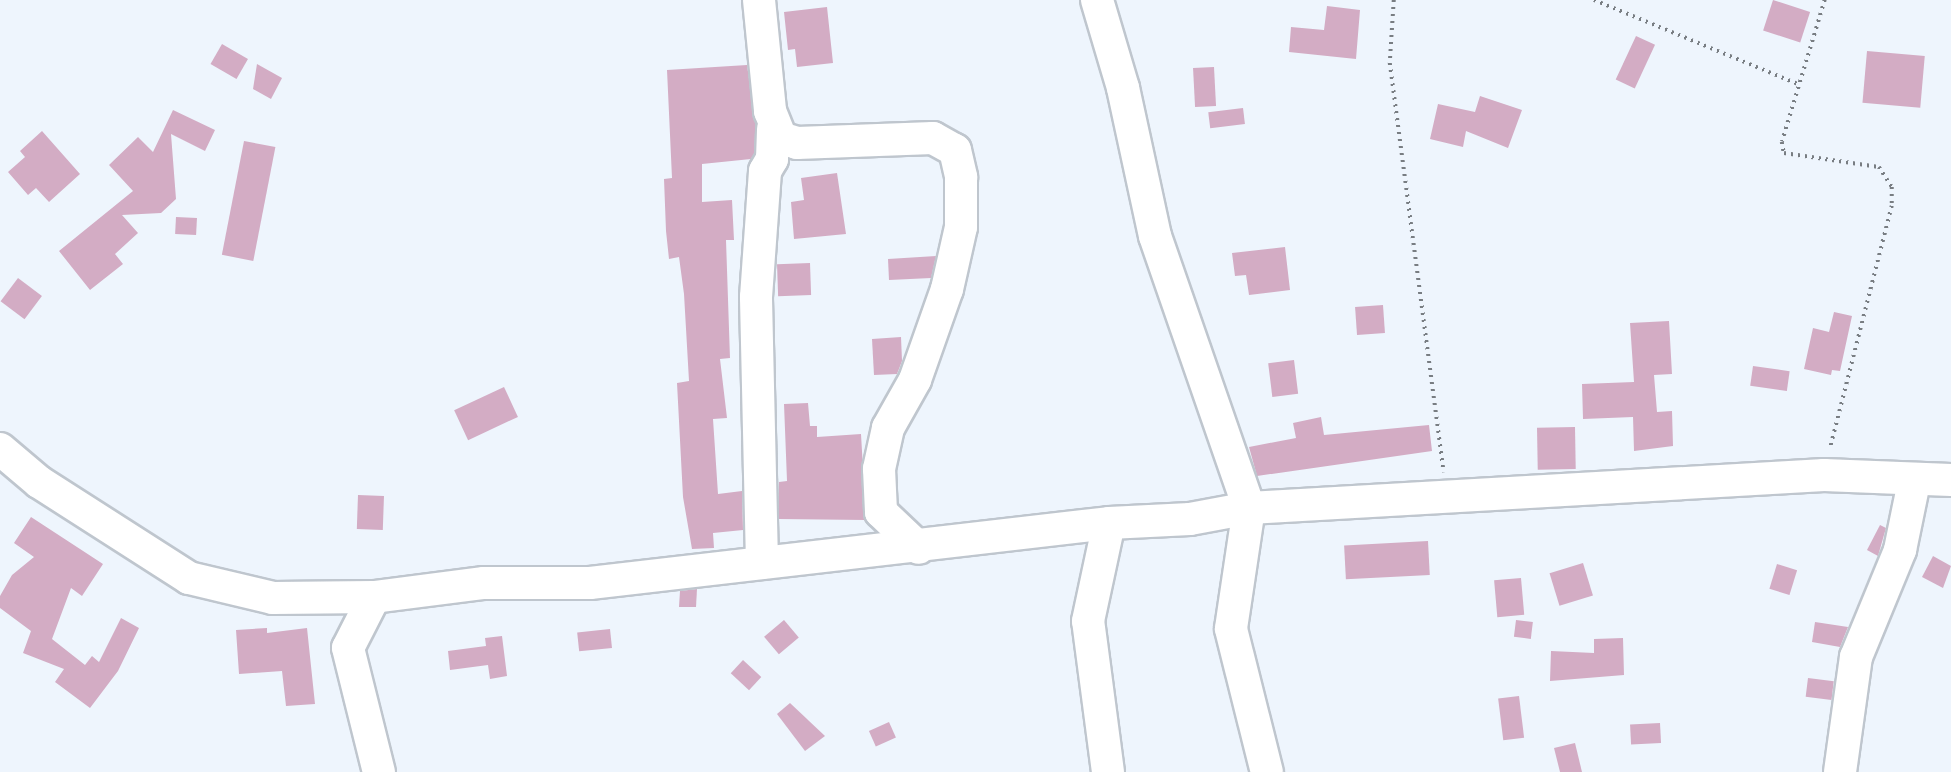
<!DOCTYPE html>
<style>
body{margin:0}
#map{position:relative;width:1951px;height:772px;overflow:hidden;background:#eef5fd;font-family:"Fira Sans",sans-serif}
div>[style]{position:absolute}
.building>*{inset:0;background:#d3acc4;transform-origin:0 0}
.path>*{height:3.5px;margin-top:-1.75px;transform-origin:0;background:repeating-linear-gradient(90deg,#787d82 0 2px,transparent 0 7px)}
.roads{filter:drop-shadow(2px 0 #bfc6ce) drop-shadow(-2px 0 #bfc6ce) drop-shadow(0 2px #bfc6ce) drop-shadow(0 -2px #bfc6ce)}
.minor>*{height:32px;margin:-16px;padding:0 16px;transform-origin:16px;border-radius:16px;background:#fff}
span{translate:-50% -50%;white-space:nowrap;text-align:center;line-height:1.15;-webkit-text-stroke:6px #eef5fd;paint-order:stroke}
</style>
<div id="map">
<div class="building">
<i style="left:1773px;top:0;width:39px;height:32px;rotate:18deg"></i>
<i style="clip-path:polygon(1327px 6px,1360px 10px,1356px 59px,1289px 52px,1291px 27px,1324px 30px)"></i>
<i style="clip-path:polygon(827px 7px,833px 63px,797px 67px,795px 49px,788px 50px,784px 12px)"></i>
<i style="left:1636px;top:36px;width:21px;height:48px;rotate:25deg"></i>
<i style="left:222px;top:44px;width:30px;height:23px;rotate:30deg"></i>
<i style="left:1867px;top:51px;width:58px;height:52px;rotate:5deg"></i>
<i style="clip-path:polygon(257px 64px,282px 78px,271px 99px,253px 89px)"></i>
<i style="clip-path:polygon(747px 65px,756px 125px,754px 154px,751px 159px,702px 164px,702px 202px,732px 200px,734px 240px,726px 240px,730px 358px,720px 359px,727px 418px,713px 419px,718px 494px,742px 491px,743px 530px,713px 533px,714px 548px,692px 549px,683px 497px,677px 383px,689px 381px,684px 294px,679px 257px,669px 259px,666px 231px,664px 179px,672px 178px,667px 70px)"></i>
<i style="left:1214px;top:67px;width:39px;height:21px;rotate:87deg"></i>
<i style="clip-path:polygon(1480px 96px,1522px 110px,1508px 148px,1466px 131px,1463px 147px,1430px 139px,1438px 104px,1475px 112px)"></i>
<i style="left:1243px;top:108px;width:16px;height:35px;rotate:83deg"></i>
<i style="clip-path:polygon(173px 110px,215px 130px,205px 151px,171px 134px,176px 199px,161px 213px,122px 215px,138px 233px,115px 254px,123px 264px,90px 290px,59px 251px,133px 191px,109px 165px,138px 137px,153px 152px)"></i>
<i style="clip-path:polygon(42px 131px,80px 174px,49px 202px,36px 188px,28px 195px,8px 172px,25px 157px,20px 151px)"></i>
<i style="left:244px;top:141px;width:32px;height:116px;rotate:11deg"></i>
<i style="clip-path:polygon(837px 173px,846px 234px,794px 239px,791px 202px,804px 200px,801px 178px)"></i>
<i style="left:176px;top:217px;width:21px;height:17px;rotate:3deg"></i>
<i style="clip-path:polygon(1285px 247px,1290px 290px,1249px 295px,1246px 275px,1235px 276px,1232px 253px)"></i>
<i style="clip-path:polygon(936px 256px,931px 278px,889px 280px,888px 259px)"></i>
<i style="left:810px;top:263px;width:32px;height:33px;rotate:88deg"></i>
<i style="left:18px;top:278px;width:30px;height:29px;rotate:37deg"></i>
<i style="left:1383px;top:305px;width:28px;height:28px;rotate:86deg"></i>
<i style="clip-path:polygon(1834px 312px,1852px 316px,1840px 371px,1832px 370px,1831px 375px,1804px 369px,1813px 328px,1829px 332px)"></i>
<i style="clip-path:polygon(1669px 321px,1672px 374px,1654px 375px,1657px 412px,1672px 411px,1673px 446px,1634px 451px,1633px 417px,1583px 419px,1582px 384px,1634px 382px,1630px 323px)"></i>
<i style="clip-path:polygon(901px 337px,902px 361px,897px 374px,874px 375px,872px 339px)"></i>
<i style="left:1294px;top:360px;width:34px;height:26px;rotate:83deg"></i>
<i style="left:1753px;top:366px;width:37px;height:20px;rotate:8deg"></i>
<i style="left:504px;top:387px;width:33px;height:55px;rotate:65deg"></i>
<i style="clip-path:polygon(808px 403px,810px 426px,817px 426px,817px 437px,861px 434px,866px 520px,779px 519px,779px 482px,787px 481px,784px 404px)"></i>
<i style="clip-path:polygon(1321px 417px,1324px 435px,1429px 425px,1432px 451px,1257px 476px,1249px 447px,1296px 438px,1293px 423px)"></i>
<i style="left:1575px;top:427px;width:42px;height:38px;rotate:89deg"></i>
<i style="left:358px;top:495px;width:26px;height:34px;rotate:2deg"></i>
<i style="clip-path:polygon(31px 517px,103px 564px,82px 596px,71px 588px,52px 639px,85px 665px,92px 656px,99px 662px,121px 618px,139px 628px,118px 671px,90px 708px,55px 682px,64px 669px,23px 653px,31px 631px,0 608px,0 596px,12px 575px,34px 557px,14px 543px)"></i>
<i style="clip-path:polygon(1880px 525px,1886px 528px,1878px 556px,1867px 550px)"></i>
<i style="left:1428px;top:541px;width:34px;height:84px;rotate:87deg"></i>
<i style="clip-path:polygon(1933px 556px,1951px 566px,1943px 588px,1922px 577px)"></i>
<i style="left:1583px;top:563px;width:34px;height:35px;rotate:73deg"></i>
<i style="left:1777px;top:564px;width:21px;height:26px;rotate:17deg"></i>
<i style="left:1521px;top:578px;width:37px;height:27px;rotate:85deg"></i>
<i style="clip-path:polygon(697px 589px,696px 607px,679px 607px,680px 591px)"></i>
<i style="left:784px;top:620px;width:23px;height:26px;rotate:50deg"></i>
<i style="left:1516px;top:620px;width:17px;height:17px;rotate:7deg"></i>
<i style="clip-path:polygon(1815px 622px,1848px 627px,1840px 647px,1812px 642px)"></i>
<i style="clip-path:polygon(267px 628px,267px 633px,307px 628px,315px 704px,286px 706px,282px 671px,239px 674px,236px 630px)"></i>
<i style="left:610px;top:629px;width:19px;height:33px;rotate:84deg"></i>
<i style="clip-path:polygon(502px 636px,507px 676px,490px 679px,488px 665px,450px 670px,448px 651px,486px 646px,485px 638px)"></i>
<i style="clip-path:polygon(1623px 638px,1624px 675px,1550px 681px,1551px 651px,1594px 653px,1594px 639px)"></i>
<i style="left:743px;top:660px;width:25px;height:18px;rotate:43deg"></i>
<i style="left:1808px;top:678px;width:26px;height:19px;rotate:7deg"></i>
<i style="left:1519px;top:696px;width:42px;height:21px;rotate:83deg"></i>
<i style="clip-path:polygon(790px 703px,825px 736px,805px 751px,777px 714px)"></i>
<i style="left:889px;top:722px;width:17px;height:22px;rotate:66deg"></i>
<i style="left:1660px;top:723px;width:20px;height:30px;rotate:87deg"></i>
<i style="clip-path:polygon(1575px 743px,1582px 772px,1560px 772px,1554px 748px)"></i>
</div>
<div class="path">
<i style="left:1394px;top:0;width:63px;rotate:93.6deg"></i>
<i style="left:1390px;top:63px;width:413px;rotate:82.5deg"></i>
<i style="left:1594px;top:0;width:223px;rotate:22.4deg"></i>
<i style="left:1825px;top:0;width:148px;rotate:106.8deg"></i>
<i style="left:1782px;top:142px;width:11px;rotate:80deg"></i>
<i style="left:1784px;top:153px;width:96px;rotate:8.4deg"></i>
<i style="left:1879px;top:167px;width:24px;rotate:57deg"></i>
<i style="left:1892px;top:187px;width:19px;rotate:90deg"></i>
<i style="left:1892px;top:206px;width:251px;rotate:104.3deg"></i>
</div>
<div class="roads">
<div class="minor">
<i style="left:759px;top:0;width:112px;rotate:84.3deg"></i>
<i style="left:770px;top:111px;width:29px;rotate:68deg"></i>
<i style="left:781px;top:138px;width:17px;rotate:17deg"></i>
<i style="left:797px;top:143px;width:136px;rotate:-2.1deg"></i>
<i style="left:933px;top:138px;width:25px;rotate:29deg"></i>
<i style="left:955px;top:150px;width:28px;rotate:77deg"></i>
<i style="left:961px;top:177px;width:50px;rotate:90deg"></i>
<i style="left:961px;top:227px;width:64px;rotate:102.7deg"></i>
<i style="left:947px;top:289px;width:96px;rotate:109.4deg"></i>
<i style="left:915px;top:380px;width:55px;rotate:119.4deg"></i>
<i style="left:888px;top:428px;width:42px;rotate:102.4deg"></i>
<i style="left:879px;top:469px;width:43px;rotate:87.3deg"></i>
<i style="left:881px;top:512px;width:52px;rotate:43.5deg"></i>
<i style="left:1097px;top:0;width:92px;rotate:73.5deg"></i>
<i style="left:1123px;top:88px;width:151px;rotate:77.8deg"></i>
<i style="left:1155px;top:236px;width:288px;rotate:70.9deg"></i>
<i style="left:1249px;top:508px;width:122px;rotate:98.5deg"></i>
<i style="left:1231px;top:629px;width:147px;rotate:75.9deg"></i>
<i style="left:0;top:449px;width:51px;rotate:40.2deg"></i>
<i style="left:39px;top:482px;width:178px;rotate:32.6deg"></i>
<i style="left:189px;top:578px;width:86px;rotate:13.4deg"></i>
<i style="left:273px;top:598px;width:101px;rotate:-0.6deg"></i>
<i style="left:374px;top:597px;width:111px;rotate:-7.3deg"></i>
<i style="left:484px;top:583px;width:106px"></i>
<i style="left:590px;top:583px;width:522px;rotate:-6.59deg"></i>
<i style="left:1109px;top:523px;width:81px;rotate:-2.8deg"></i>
<i style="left:1190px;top:519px;width:60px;rotate:-10.6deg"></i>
<i style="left:1249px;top:508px;width:576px;rotate:-3.28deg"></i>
<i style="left:1824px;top:475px;width:127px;rotate:2.3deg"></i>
<i style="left:762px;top:563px;width:266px;rotate:-91.3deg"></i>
<i style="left:756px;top:297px;width:126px;rotate:-85.9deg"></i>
<i style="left:765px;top:171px;width:14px;rotate:-60deg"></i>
<i style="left:772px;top:159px;width:30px;rotate:-88deg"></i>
<i style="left:374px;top:597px;width:57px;rotate:117deg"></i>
<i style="left:348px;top:648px;width:128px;rotate:76deg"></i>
<i style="left:1108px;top:772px;width:152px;rotate:-97.5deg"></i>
<i style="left:1088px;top:621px;width:100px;rotate:-77.9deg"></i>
<i style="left:1840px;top:772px;width:116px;rotate:-82.1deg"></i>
<i style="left:1856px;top:657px;width:116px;rotate:-67.6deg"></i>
<i style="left:1900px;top:550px;width:69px;rotate:-78.4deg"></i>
</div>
</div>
</div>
